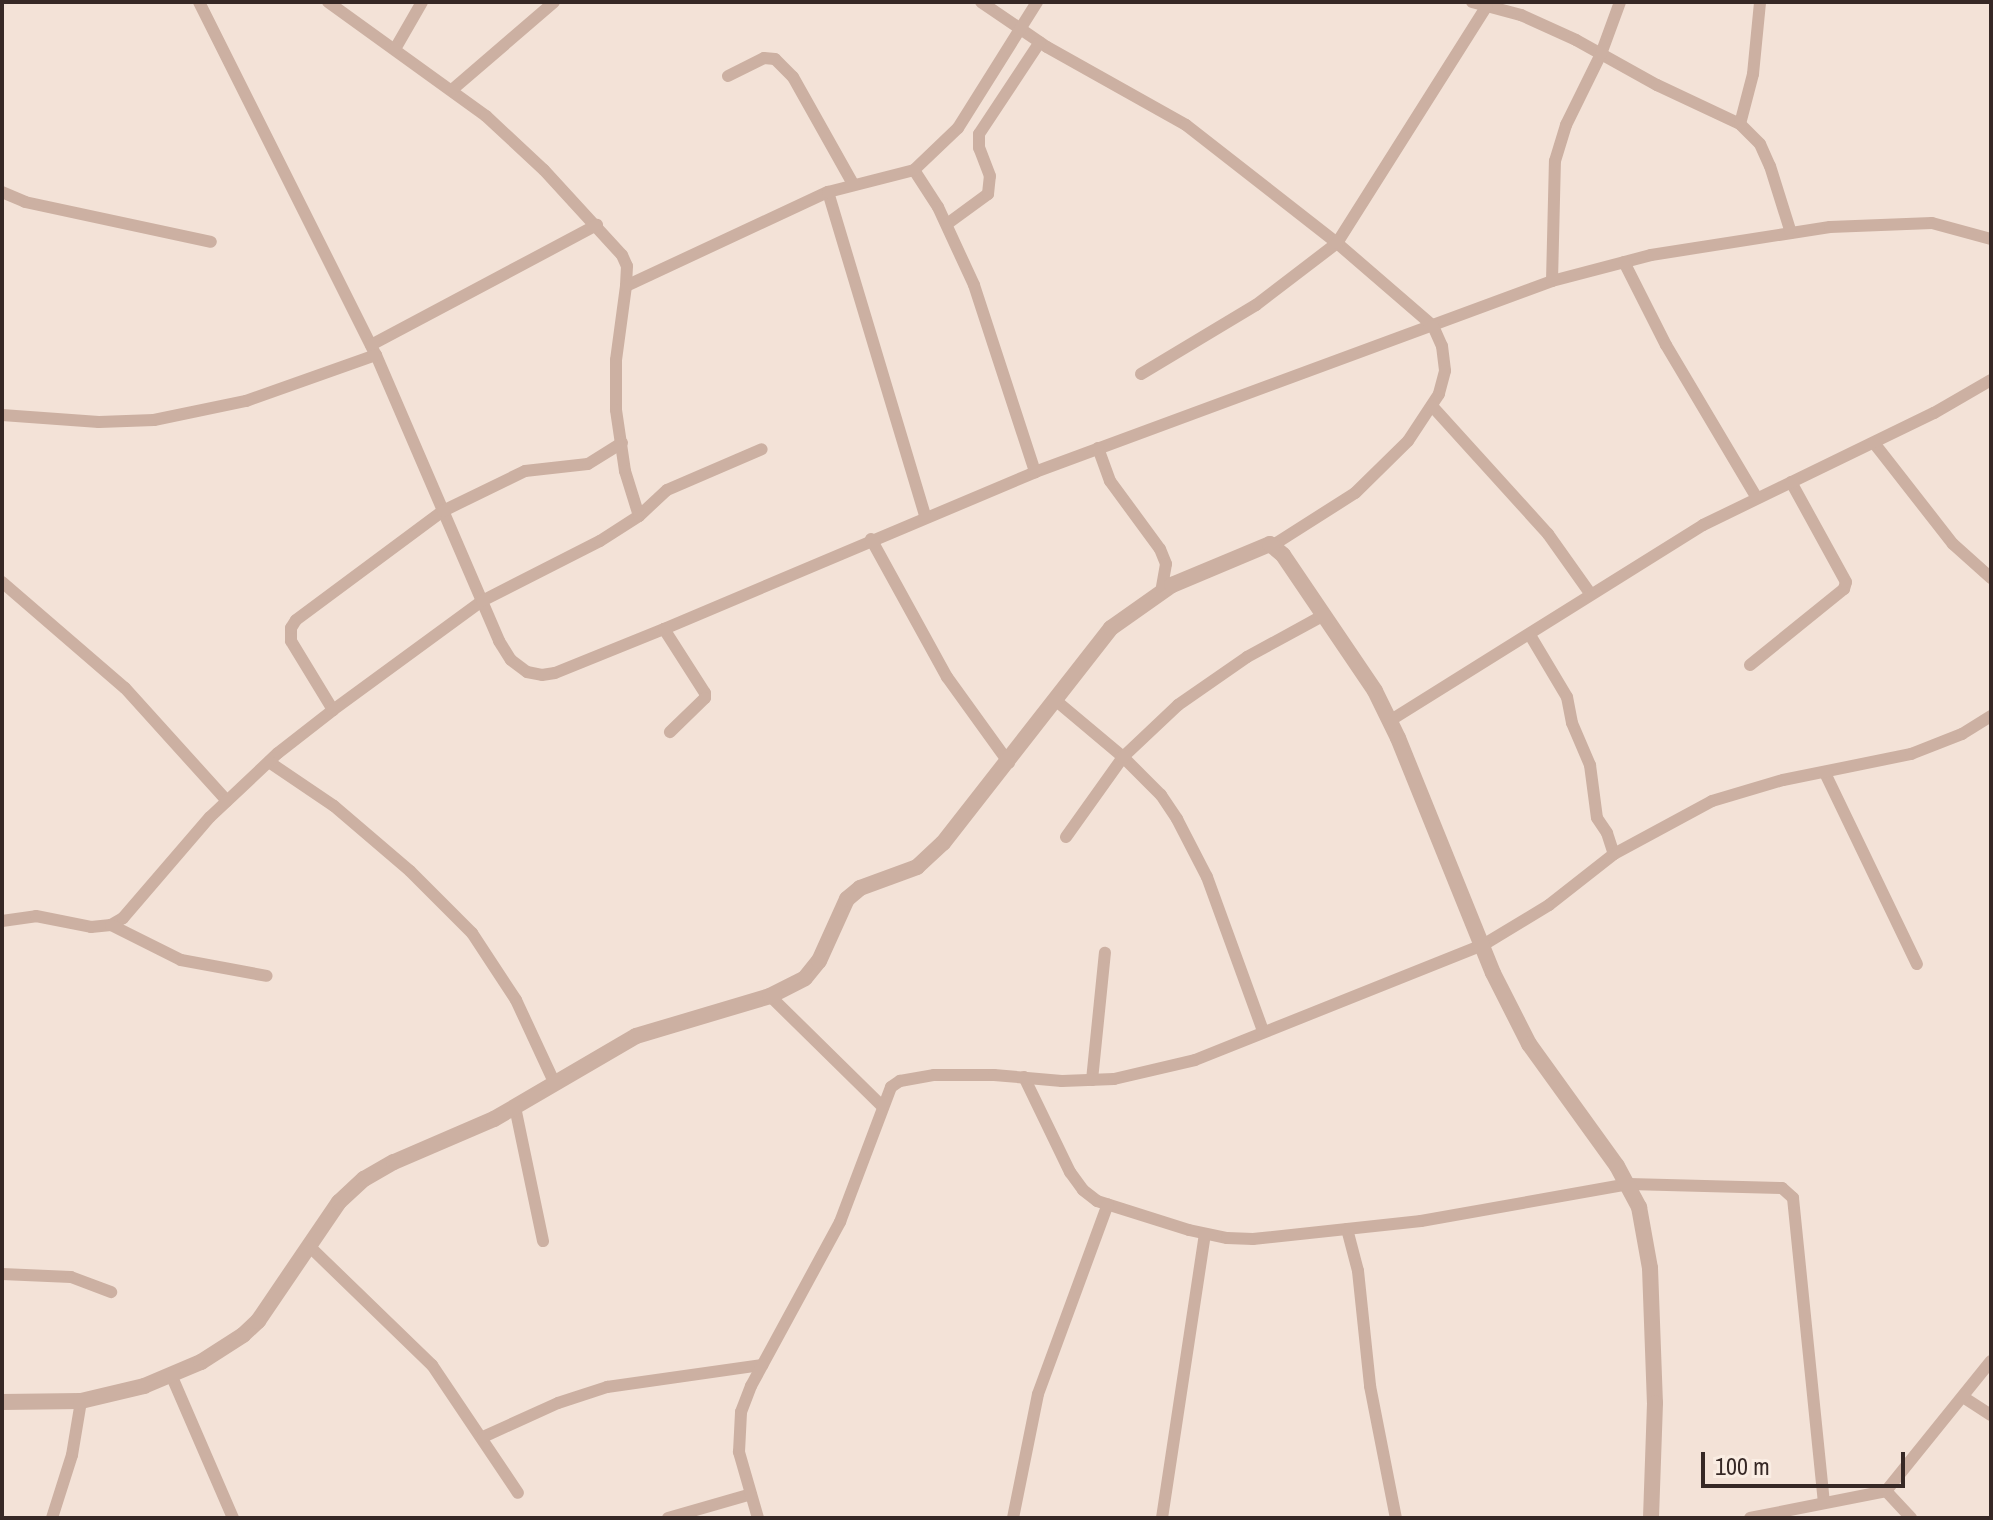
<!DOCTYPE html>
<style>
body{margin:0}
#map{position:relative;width:1993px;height:1520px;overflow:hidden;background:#f3e2d7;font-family:"Archivo Narrow",sans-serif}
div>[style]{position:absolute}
.minor>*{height:12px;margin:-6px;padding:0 6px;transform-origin:6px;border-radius:6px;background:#ccb0a2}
.tertiary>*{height:16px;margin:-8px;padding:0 8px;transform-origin:8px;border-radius:8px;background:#ccb0a2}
span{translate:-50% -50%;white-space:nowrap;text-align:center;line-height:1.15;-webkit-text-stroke:6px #faede3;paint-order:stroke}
.frame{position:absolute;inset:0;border:4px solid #362825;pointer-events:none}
.scale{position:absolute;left:1701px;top:1452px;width:204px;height:36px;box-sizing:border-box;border:4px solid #362825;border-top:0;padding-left:10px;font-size:24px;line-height:28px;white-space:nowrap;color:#362825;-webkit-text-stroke:6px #faede3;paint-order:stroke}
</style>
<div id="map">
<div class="minor">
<i style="left:199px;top:2px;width:395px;rotate:63.4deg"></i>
<i style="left:376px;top:355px;width:311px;rotate:66.7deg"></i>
<i style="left:499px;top:641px;width:22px;rotate:58deg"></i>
<i style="left:511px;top:660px;width:20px;rotate:37deg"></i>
<i style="left:527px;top:672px;width:15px;rotate:11deg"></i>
<i style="left:542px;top:675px;width:13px;rotate:-9deg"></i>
<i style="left:555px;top:673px;width:118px;rotate:-22deg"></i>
<i style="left:664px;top:629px;width:403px;rotate:-22.9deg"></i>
<i style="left:1035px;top:472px;width:551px;rotate:-20.28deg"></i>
<i style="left:1552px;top:281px;width:102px;rotate:-14.7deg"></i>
<i style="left:1651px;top:255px;width:181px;rotate:-8.9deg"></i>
<i style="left:1830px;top:227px;width:102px;rotate:-2.2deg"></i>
<i style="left:1932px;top:223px;width:61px;rotate:15.2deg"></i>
<i style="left:328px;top:2px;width:195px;rotate:35.8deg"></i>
<i style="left:486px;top:116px;width:79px;rotate:43deg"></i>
<i style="left:544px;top:170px;width:115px;rotate:47.5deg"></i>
<i style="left:622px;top:255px;width:12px;rotate:66deg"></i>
<i style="left:627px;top:266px;width:20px;rotate:93deg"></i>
<i style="left:626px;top:286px;width:75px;rotate:97.7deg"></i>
<i style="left:616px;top:360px;width:50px;rotate:90deg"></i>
<i style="left:616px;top:410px;width:62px;rotate:81.6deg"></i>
<i style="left:625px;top:471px;width:47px;rotate:72.7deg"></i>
<i style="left:981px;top:2px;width:80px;rotate:34.3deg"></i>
<i style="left:1047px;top:47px;width:159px;rotate:29.3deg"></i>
<i style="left:1186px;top:125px;width:192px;rotate:38deg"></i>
<i style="left:1337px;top:243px;width:127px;rotate:40.8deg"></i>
<i style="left:1433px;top:326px;width:22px;rotate:66deg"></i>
<i style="left:1442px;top:346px;width:25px;rotate:83deg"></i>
<i style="left:1445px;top:371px;width:24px;rotate:105deg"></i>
<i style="left:1439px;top:394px;width:56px;rotate:123.4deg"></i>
<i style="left:1408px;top:441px;width:74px;rotate:135.5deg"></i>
<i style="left:1355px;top:493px;width:95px;rotate:147.5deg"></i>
<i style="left:1472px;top:2px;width:51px;rotate:14.9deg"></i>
<i style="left:1521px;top:15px;width:60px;rotate:24.4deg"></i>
<i style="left:1576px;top:40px;width:93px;rotate:29.1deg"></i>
<i style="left:1657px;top:85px;width:92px;rotate:25.2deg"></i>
<i style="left:1740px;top:124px;width:28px;rotate:45deg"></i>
<i style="left:1760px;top:144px;width:24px;rotate:66deg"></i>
<i style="left:1770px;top:166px;width:70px;rotate:72.6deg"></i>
<i style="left:395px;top:49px;width:54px;rotate:-60.1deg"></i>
<i style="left:728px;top:76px;width:40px;rotate:-26.6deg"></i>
<i style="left:764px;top:58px;width:11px;rotate:5deg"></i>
<i style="left:775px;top:59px;width:25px;rotate:45deg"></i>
<i style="left:793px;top:77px;width:123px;rotate:60.7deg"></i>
<i style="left:453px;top:89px;width:133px;rotate:-40.7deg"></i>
<i style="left:1740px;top:124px;width:52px;rotate:-75.4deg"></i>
<i style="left:1753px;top:74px;width:72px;rotate:-84.4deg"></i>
<i style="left:914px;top:170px;width:44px;rotate:57deg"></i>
<i style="left:938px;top:207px;width:86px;rotate:65.2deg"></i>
<i style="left:974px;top:285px;width:197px;rotate:71.9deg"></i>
<i style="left:2px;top:192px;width:25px;rotate:23deg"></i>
<i style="left:25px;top:202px;width:190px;rotate:12.1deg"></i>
<i style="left:828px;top:192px;width:338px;rotate:73.3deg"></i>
<i style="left:947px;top:224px;width:51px;rotate:-36.2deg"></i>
<i style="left:988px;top:194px;width:18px;rotate:-84deg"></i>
<i style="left:990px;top:176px;width:30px;rotate:-111deg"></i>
<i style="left:979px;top:148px;width:14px;rotate:-90deg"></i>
<i style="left:979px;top:134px;width:110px;rotate:-56.5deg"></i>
<i style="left:1624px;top:262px;width:93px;rotate:63.2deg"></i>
<i style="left:1666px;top:345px;width:178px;rotate:59.3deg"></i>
<i style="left:1552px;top:281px;width:120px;rotate:-88.6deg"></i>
<i style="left:1555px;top:161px;width:38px;rotate:-73deg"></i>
<i style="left:1566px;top:125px;width:79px;rotate:-63.8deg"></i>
<i style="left:1601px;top:54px;width:55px;rotate:-69.9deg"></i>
<i style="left:626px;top:286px;width:223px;rotate:-25deg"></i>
<i style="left:828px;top:192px;width:89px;rotate:-14.3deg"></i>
<i style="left:914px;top:170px;width:61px;rotate:-43.7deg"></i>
<i style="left:958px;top:128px;width:149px;rotate:-57.9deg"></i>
<i style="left:371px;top:345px;width:256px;rotate:-28deg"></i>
<i style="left:1141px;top:374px;width:134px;rotate:-31deg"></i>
<i style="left:1256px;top:305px;width:102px;rotate:-37.4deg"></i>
<i style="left:1337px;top:243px;width:280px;rotate:-57.7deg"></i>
<i style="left:1432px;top:406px;width:173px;rotate:47.8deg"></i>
<i style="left:1548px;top:534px;width:72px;rotate:54.6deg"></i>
<i style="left:2px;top:415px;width:97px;rotate:4.1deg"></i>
<i style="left:99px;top:422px;width:55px;rotate:-2.1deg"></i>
<i style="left:154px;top:420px;width:94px;rotate:-11.7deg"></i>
<i style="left:246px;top:401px;width:138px;rotate:-19.5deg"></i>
<i style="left:1874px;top:443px;width:128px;rotate:52deg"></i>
<i style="left:1953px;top:544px;width:51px;rotate:41.8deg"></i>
<i style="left:1098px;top:448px;width:35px;rotate:70deg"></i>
<i style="left:1110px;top:481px;width:84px;rotate:53.7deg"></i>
<i style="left:1160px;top:549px;width:16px;rotate:68deg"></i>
<i style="left:1166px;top:564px;width:27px;rotate:100deg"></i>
<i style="left:871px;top:539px;width:158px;rotate:61.2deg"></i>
<i style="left:947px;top:677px;width:106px;rotate:54.2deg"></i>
<i style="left:2px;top:582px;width:162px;rotate:40.8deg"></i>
<i style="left:125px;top:688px;width:152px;rotate:47.9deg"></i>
<i style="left:664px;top:629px;width:76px;rotate:57.4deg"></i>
<i style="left:705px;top:693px;width:5px;rotate:90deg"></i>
<i style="left:705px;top:698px;width:49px;rotate:135.8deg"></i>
<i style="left:1530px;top:635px;width:72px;rotate:59.2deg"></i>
<i style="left:1567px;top:697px;width:26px;rotate:79deg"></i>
<i style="left:1572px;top:723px;width:46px;rotate:66.8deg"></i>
<i style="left:1590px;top:765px;width:53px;rotate:82.5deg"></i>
<i style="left:1597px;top:818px;width:18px;rotate:56deg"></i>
<i style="left:1607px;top:833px;width:22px;rotate:72deg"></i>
<i style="left:1750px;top:665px;width:121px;rotate:-39deg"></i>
<i style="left:1844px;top:589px;width:7px;rotate:-74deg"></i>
<i style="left:1846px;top:582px;width:114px;rotate:-118.8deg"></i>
<i style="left:1054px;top:699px;width:90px;rotate:40deg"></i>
<i style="left:1123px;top:757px;width:54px;rotate:45deg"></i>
<i style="left:1161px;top:795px;width:29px;rotate:56deg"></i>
<i style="left:1177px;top:819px;width:65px;rotate:62.7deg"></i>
<i style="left:1207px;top:877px;width:164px;rotate:70deg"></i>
<i style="left:333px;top:710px;width:81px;rotate:-121.3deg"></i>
<i style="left:291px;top:641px;width:13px;rotate:-90deg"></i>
<i style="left:291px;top:628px;width:9px;rotate:-58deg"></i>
<i style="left:296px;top:620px;width:183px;rotate:-36.6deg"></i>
<i style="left:443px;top:511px;width:91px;rotate:-26deg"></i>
<i style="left:525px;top:471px;width:63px;rotate:-6.3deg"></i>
<i style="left:588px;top:464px;width:40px;rotate:-32deg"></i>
<i style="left:1391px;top:720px;width:368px;rotate:-32deg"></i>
<i style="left:1703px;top:525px;width:257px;rotate:-25.9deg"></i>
<i style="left:1934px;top:413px;width:66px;rotate:-30.1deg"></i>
<i style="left:269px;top:762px;width:78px;rotate:34.1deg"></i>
<i style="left:334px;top:806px;width:100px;rotate:40.5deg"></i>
<i style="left:410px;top:871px;width:88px;rotate:45deg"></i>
<i style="left:472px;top:933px;width:80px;rotate:56.7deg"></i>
<i style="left:516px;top:1000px;width:93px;rotate:65.1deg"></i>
<i style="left:1825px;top:773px;width:212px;rotate:64.3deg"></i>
<i style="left:1066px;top:837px;width:98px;rotate:-54.5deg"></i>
<i style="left:1123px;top:757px;width:76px;rotate:-43.4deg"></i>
<i style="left:1178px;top:705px;width:84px;rotate:-34.8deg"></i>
<i style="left:1247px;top:657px;width:88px;rotate:-28.6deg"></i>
<i style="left:2px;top:921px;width:34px;rotate:-8deg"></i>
<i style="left:36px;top:916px;width:56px;rotate:11.3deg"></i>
<i style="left:91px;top:927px;width:20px;rotate:-6deg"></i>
<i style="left:111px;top:925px;width:14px;rotate:-30deg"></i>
<i style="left:123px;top:918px;width:133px;rotate:-49.3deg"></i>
<i style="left:210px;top:817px;width:93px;rotate:-43.3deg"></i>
<i style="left:278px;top:753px;width:70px;rotate:-38deg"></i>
<i style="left:333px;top:710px;width:185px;rotate:-36.2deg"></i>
<i style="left:482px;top:601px;width:132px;rotate:-27deg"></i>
<i style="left:600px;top:541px;width:46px;rotate:-32.7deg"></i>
<i style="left:639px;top:516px;width:38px;rotate:-43deg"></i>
<i style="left:667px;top:490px;width:103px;rotate:-23.3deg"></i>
<i style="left:111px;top:925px;width:78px;rotate:26.6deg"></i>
<i style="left:181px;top:960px;width:87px;rotate:10.5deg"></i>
<i style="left:770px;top:996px;width:158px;rotate:44.5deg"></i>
<i style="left:1024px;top:1077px;width:106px;rotate:64.2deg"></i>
<i style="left:1070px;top:1172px;width:22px;rotate:54deg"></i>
<i style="left:1083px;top:1190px;width:18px;rotate:38deg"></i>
<i style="left:1097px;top:1201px;width:96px;rotate:17.5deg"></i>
<i style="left:1189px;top:1230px;width:39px;rotate:12deg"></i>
<i style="left:1227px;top:1238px;width:26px;rotate:2deg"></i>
<i style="left:1253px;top:1239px;width:169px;rotate:-6.1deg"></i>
<i style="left:1421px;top:1221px;width:211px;rotate:-10.1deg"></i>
<i style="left:1629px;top:1184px;width:153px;rotate:1.5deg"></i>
<i style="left:1782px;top:1188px;width:15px;rotate:42deg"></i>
<i style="left:1793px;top:1198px;width:305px;rotate:84.2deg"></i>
<i style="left:1092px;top:1080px;width:128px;rotate:-84.2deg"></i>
<i style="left:515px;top:1107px;width:137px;rotate:78.2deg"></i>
<i style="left:1347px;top:1229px;width:43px;rotate:75.3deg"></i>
<i style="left:1358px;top:1271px;width:116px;rotate:84deg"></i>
<i style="left:1370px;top:1386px;width:135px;rotate:78.9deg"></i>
<i style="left:308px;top:1245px;width:173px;rotate:44.1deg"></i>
<i style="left:432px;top:1365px;width:154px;rotate:56.1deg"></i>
<i style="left:2px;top:1274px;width:69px;rotate:2.5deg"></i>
<i style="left:71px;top:1277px;width:43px;rotate:20.6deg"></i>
<i style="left:172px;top:1377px;width:154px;rotate:66.6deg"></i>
<i style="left:1963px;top:1397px;width:33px;rotate:33deg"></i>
<i style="left:483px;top:1437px;width:82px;rotate:-24.4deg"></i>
<i style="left:558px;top:1403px;width:52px;rotate:-18.1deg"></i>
<i style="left:607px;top:1387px;width:157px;rotate:-8.1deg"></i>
<i style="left:1886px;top:1491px;width:37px;rotate:47deg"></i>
<i style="left:52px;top:1518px;width:66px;rotate:-72.4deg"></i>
<i style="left:72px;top:1455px;width:55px;rotate:-80.5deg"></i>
<i style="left:668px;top:1518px;width:86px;rotate:-16.1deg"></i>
<i style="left:758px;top:1518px;width:69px;rotate:-106.1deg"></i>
<i style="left:739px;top:1452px;width:40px;rotate:-87.1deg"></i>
<i style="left:741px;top:1412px;width:28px;rotate:-69deg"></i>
<i style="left:751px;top:1386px;width:187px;rotate:-61.5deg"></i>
<i style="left:840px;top:1222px;width:144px;rotate:-69.3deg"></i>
<i style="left:891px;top:1087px;width:11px;rotate:-34deg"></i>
<i style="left:900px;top:1081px;width:35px;rotate:-10deg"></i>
<i style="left:934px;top:1075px;width:60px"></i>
<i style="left:994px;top:1075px;width:68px;rotate:5deg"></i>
<i style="left:1062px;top:1081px;width:52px;rotate:-2.2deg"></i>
<i style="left:1114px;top:1079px;width:83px;rotate:-13.2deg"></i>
<i style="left:1195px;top:1060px;width:310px;rotate:-21.8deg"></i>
<i style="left:1483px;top:945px;width:77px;rotate:-31.2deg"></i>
<i style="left:1549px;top:905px;width:83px;rotate:-38.1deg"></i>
<i style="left:1614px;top:854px;width:111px;rotate:-28.4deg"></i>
<i style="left:1712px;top:801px;width:74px;rotate:-16.5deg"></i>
<i style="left:1783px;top:780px;width:131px;rotate:-11.5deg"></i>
<i style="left:1911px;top:754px;width:55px;rotate:-21.4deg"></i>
<i style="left:1962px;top:734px;width:34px;rotate:-32deg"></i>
<i style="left:1013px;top:1518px;width:126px;rotate:-78.6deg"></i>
<i style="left:1038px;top:1394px;width:202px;rotate:-69.8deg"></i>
<i style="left:1162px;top:1518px;width:287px;rotate:-81.4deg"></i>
<i style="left:1750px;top:1518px;width:139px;rotate:-11.2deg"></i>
<i style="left:1886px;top:1491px;width:167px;rotate:-51.1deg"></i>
</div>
<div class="tertiary">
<i style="left:2px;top:1402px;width:79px;rotate:-0.7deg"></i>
<i style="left:81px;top:1401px;width:65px;rotate:-13.4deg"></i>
<i style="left:144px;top:1386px;width:62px;rotate:-22.8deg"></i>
<i style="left:201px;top:1362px;width:50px;rotate:-32.7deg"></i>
<i style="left:243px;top:1335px;width:21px;rotate:-43deg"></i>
<i style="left:258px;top:1321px;width:144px;rotate:-55.8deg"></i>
<i style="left:339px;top:1202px;width:34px;rotate:-43deg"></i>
<i style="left:364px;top:1179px;width:34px;rotate:-30deg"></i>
<i style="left:394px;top:1162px;width:109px;rotate:-23.3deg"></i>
<i style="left:494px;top:1119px;width:164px;rotate:-30.3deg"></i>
<i style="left:636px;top:1036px;width:140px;rotate:-16.6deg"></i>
<i style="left:770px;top:996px;width:39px;rotate:-27deg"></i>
<i style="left:805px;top:978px;width:22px;rotate:-51deg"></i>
<i style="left:819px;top:961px;width:68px;rotate:-65.7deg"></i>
<i style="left:847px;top:899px;width:17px;rotate:-40deg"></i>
<i style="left:860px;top:888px;width:61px;rotate:-20.2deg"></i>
<i style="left:917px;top:867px;width:35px;rotate:-43deg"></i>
<i style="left:943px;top:843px;width:273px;rotate:-52deg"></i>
<i style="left:1111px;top:628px;width:75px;rotate:-35.2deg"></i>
<i style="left:1172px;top:585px;width:106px;rotate:-22.7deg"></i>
<i style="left:1270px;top:544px;width:17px;rotate:40deg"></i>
<i style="left:1283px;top:555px;width:164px;rotate:55.9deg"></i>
<i style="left:1375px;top:691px;width:52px;rotate:63.9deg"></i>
<i style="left:1398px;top:738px;width:253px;rotate:68deg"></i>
<i style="left:1493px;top:973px;width:80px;rotate:63.1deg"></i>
<i style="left:1529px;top:1044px;width:150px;rotate:54.2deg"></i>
<i style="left:1617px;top:1166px;width:47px;rotate:61.8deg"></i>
<i style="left:1639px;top:1207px;width:62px;rotate:79.8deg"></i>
<i style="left:1650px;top:1268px;width:135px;rotate:87.9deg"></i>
<i style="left:1655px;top:1403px;width:115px;rotate:92deg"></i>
</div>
<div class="frame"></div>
<div class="scale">100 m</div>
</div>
